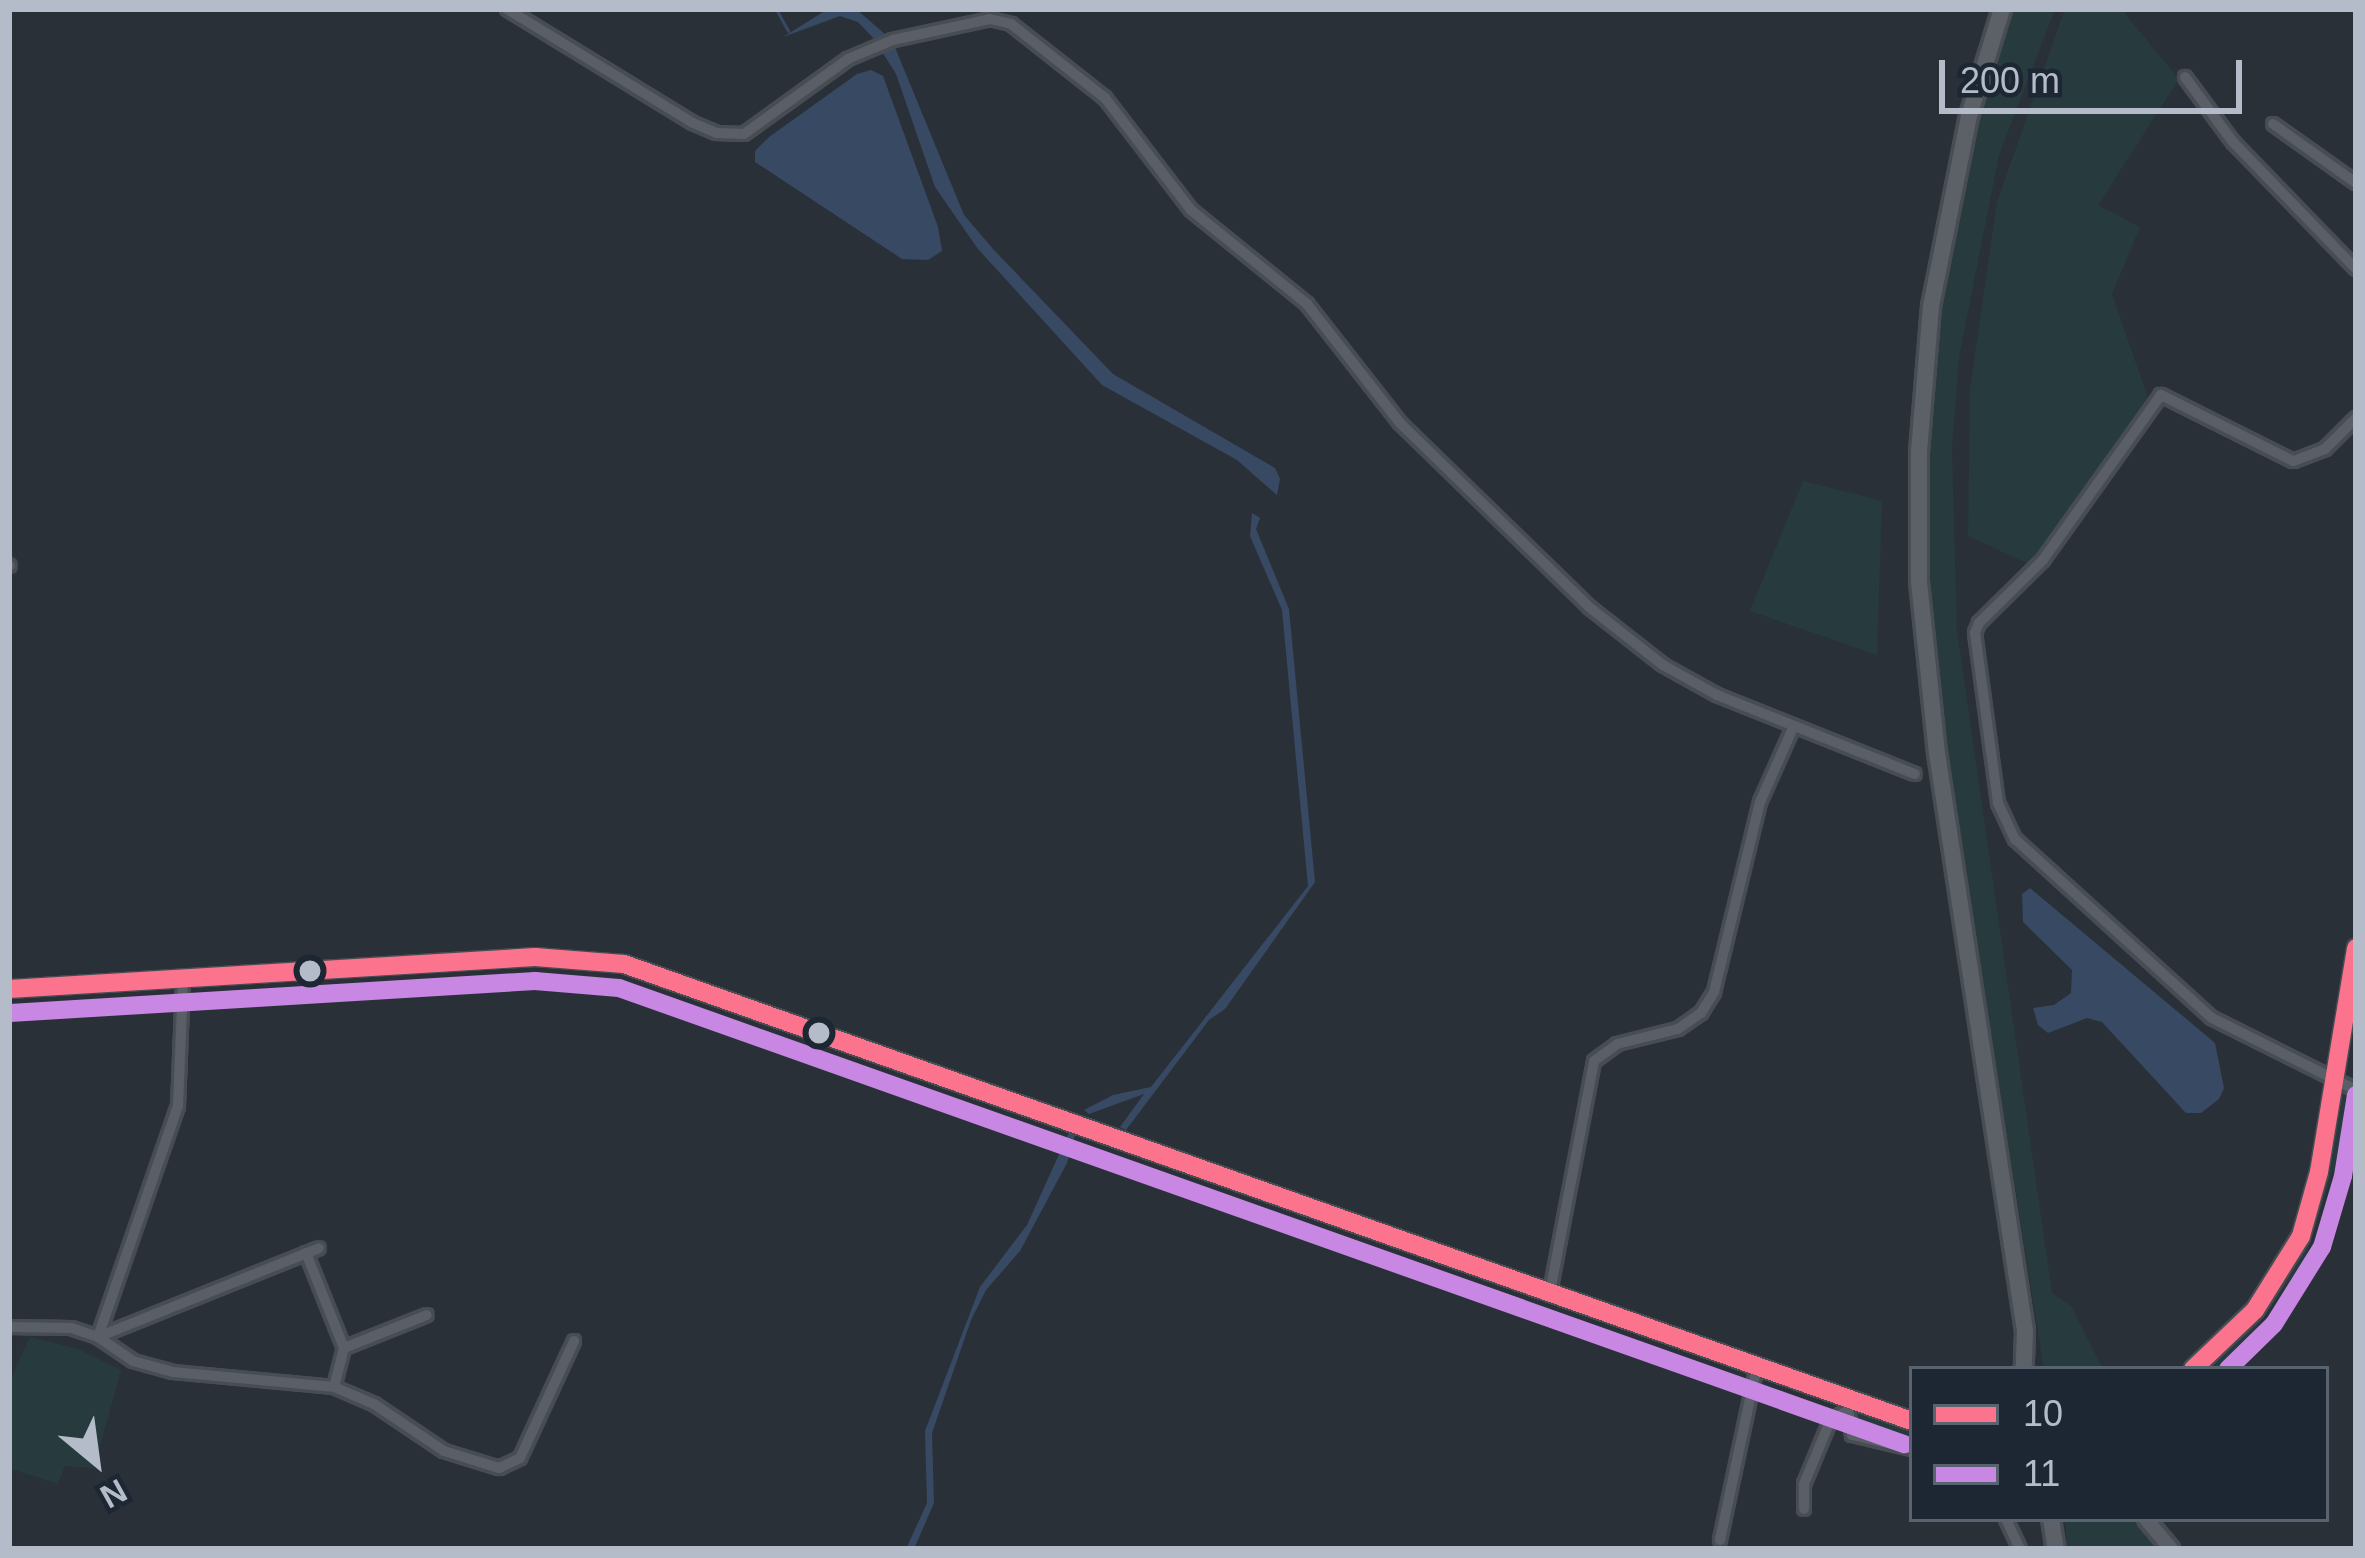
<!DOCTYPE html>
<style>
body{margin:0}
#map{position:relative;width:2365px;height:1558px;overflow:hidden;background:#2a3038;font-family:Arial,sans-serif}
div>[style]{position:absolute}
.green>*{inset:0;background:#273a3e}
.water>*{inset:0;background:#384963}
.stream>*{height:3px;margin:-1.5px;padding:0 1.5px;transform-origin:1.5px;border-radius:1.5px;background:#384963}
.roads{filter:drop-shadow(3px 0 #484c53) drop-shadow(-3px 0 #484c53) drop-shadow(0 3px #484c53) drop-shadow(0 -3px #484c53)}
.minor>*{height:10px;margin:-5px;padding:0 5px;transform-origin:5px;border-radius:5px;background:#5a5e66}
.tertiary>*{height:14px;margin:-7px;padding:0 7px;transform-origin:7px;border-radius:7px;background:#5a5e66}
.primary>*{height:16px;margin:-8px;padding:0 8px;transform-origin:8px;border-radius:8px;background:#5c6168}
.bus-1>*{height:18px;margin:-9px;padding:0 9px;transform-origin:9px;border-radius:9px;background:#fc738d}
.bus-2>*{height:18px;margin:-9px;padding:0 9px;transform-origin:9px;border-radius:9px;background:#c787e3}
.dots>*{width:33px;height:33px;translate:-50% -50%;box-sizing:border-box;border:6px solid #1d2633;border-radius:50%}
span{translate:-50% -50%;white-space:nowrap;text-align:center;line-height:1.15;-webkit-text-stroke:9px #1d2633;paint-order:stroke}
.frame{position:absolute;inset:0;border:12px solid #b4bcc9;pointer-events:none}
.legend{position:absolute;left:1909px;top:1366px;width:420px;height:156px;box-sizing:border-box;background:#1d2633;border:3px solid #59626f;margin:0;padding:15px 21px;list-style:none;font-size:36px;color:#b4bcc9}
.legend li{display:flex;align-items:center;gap:24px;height:60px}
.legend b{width:60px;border:3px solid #59626f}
.north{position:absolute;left:36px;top:1402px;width:120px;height:120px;-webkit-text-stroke:9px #1d2633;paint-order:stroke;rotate:151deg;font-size:33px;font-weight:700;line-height:48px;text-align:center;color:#b4bcc9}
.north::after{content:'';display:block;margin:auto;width:42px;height:54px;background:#b4bcc9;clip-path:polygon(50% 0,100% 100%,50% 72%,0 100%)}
.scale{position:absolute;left:1939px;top:60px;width:303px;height:54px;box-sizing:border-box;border:6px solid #b4bcc9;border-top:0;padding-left:15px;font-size:36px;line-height:42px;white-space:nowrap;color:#b4bcc9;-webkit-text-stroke:9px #1d2633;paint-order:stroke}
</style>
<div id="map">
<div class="green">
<i style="clip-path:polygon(2011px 9px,2055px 9px,1999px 155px,1959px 357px,1952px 449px,1957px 630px,2052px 1293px,2071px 1306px,2103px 1369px,2046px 1369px,2043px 1363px,1944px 739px,1929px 596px,1927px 459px,1939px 315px,1967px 160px)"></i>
<i style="clip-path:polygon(2065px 9px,2121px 9px,2179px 79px,2098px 205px,2140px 227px,2112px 294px,2148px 398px,2029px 564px,1968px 536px,1970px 388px,1997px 202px)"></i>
<i style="clip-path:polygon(1803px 481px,1882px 501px,1877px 655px,1750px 611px)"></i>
<i style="clip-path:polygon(2346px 1091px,2356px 1095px,2356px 1104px,2344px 1110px,2340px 1172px,2333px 1171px,2305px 1259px,2245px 1344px,2216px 1369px,2204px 1369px,2256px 1320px,2292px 1269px,2320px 1199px,2340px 1092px)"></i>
<i style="clip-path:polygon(30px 1337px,78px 1349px,121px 1370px,94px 1468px,65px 1466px,58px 1484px,9px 1468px,9px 1382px)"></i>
<i style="clip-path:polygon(1865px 1410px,1912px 1427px,1912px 1444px,1857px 1429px,1852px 1416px)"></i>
<i style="clip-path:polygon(2065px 1519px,2137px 1519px,2159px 1549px,2067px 1549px)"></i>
</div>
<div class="water">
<i style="clip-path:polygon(828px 9px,856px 9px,886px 35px,876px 41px,858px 22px,840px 16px,783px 37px)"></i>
<i style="clip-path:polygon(894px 45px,964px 215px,993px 249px,1113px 374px,1275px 468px,1280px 479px,1277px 495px,1237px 460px,1102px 385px,978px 249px,935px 187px,896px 74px,881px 50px)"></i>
<i style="clip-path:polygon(871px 70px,883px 76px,938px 227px,942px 251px,928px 260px,902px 259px,755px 162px,755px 151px,769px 137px,857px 74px)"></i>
<i style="clip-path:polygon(1252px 513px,1260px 518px,1256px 529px,1289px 609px,1315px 882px,1225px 1009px,1209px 1020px,1126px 1130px,1120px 1127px,1144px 1094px,1089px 1114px,1084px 1110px,1113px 1095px,1151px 1087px,1308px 886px,1282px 610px,1250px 536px)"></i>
<i style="clip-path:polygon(2030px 888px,2215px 1043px,2224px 1088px,2219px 1099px,2201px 1113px,2186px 1113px,2102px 1022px,2087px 1018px,2048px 1033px,2038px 1025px,2033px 1008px,2054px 1005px,2071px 993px,2072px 970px,2023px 922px,2022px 894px)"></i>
<i style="clip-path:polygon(1070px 1130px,1076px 1132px,1067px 1163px,1020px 1251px,986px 1290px,971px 1320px,932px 1433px,934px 1503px,914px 1549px,906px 1549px,927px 1503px,925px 1431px,980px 1287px,1027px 1225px)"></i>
</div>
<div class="stream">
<i style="left:776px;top:9px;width:25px;rotate:61deg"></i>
</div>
<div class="roads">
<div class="minor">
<i style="left:507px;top:9px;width:218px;rotate:31.5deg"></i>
<i style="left:693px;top:123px;width:26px;rotate:23deg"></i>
<i style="left:717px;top:133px;width:27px;rotate:2deg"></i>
<i style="left:744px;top:134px;width:128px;rotate:-35.8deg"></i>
<i style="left:848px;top:59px;width:49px;rotate:-22.9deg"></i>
<i style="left:893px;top:40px;width:99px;rotate:-12.2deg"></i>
<i style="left:990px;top:19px;width:22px;rotate:13deg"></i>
<i style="left:1011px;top:24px;width:120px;rotate:38.2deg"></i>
<i style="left:1105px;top:98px;width:141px;rotate:52.5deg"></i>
<i style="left:1191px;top:210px;width:149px;rotate:39deg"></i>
<i style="left:1307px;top:304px;width:151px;rotate:52deg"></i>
<i style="left:1400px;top:423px;width:264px;rotate:44.2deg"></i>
<i style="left:1589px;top:607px;width:94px;rotate:38.1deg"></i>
<i style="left:1663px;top:665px;width:62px;rotate:29.1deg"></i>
<i style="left:1717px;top:695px;width:213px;rotate:21.8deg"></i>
<i style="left:2185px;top:77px;width:81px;rotate:53.6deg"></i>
<i style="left:2233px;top:142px;width:177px;rotate:45.9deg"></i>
<i style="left:2273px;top:124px;width:102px;rotate:35.4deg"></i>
<i style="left:2356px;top:418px;width:44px;rotate:135deg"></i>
<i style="left:2325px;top:449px;width:34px;rotate:159deg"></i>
<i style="left:2293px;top:461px;width:148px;rotate:-153.4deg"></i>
<i style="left:2161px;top:395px;width:203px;rotate:125.6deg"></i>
<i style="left:2043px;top:560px;width:90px;rotate:135.5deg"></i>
<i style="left:1979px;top:623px;width:11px;rotate:112deg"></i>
<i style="left:1975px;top:633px;width:172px;rotate:82.3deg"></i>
<i style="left:1998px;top:803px;width:40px;rotate:65deg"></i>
<i style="left:2015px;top:839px;width:266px;rotate:42.3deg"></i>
<i style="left:2212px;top:1018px;width:161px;rotate:26.6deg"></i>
<i style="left:9px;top:565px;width:1px;rotate:45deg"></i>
<i style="left:306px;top:1253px;width:102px;rotate:68.2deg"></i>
<i style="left:344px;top:1348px;width:40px;rotate:104.4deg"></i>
<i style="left:1550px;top:1292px;width:235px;rotate:-79.2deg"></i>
<i style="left:1594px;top:1061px;width:29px;rotate:-36deg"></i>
<i style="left:1617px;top:1044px;width:63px;rotate:-13.8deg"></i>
<i style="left:1678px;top:1029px;width:28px;rotate:-35deg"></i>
<i style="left:1701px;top:1013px;width:25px;rotate:-58deg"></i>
<i style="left:1714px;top:992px;width:195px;rotate:-76.4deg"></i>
<i style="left:1760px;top:802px;width:81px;rotate:-66deg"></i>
<i style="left:9px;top:1327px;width:62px;rotate:0.9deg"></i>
<i style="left:71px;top:1328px;width:28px;rotate:18deg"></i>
<i style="left:98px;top:1337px;width:42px;rotate:34.4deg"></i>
<i style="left:133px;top:1361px;width:41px;rotate:15.4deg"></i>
<i style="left:173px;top:1372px;width:162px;rotate:5.3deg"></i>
<i style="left:334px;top:1387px;width:43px;rotate:23deg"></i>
<i style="left:374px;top:1404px;width:84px;rotate:33.9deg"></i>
<i style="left:444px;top:1451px;width:58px;rotate:17.2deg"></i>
<i style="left:499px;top:1468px;width:23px;rotate:-25deg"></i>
<i style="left:520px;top:1458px;width:129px;rotate:-65.2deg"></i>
<i style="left:98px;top:1337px;width:244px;rotate:-70.9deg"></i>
<i style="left:178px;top:1106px;width:127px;rotate:-87.7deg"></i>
<i style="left:98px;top:1337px;width:238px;rotate:-21.9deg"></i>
<i style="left:344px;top:1348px;width:89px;rotate:-21.7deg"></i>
<i style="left:1848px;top:1408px;width:27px;rotate:82deg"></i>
<i style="left:1852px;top:1435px;width:62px;rotate:13.1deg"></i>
<i style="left:1804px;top:1509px;width:25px;rotate:-90deg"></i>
<i style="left:1804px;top:1484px;width:57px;rotate:-67.5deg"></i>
<i style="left:1826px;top:1431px;width:11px;rotate:-68deg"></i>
<i style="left:1830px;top:1421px;width:17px;rotate:-31deg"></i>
<i style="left:2006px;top:1519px;width:33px;rotate:65deg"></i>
<i style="left:1720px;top:1540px;width:178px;rotate:-78deg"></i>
</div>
<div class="tertiary">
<i style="left:9px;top:989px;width:527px;rotate:-3.48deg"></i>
<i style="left:535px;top:957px;width:89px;rotate:4.5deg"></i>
<i style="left:624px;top:964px;width:1367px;rotate:19.54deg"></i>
<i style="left:2193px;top:1369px;width:86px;rotate:-43.6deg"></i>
<i style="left:2255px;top:1310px;width:87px;rotate:-58.1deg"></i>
<i style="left:2301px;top:1236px;width:66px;rotate:-74.3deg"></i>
<i style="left:2319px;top:1172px;width:227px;rotate:-80.6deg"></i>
<i style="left:2146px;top:1519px;width:39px;rotate:50deg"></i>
</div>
<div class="primary">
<i style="left:2002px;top:9px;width:112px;rotate:107.1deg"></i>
<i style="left:1969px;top:116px;width:194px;rotate:101.3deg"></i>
<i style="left:1931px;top:306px;width:145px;rotate:94.7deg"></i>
<i style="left:1919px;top:451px;width:131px;rotate:90deg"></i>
<i style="left:1919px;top:582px;width:172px;rotate:84deg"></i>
<i style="left:1937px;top:753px;width:585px;rotate:81.34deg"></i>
<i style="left:2025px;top:1331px;width:38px;rotate:92deg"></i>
<i style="left:2051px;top:1519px;width:30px;rotate:81deg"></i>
</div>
</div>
<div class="bus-1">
<i style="left:9px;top:989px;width:527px;rotate:-3.48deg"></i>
<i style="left:535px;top:957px;width:89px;rotate:4.5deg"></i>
<i style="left:624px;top:964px;width:1367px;rotate:19.54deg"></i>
<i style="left:2193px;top:1369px;width:86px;rotate:-43.6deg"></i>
<i style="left:2255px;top:1310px;width:87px;rotate:-58.1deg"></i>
<i style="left:2301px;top:1236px;width:66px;rotate:-74.3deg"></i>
<i style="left:2319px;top:1172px;width:227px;rotate:-80.6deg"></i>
</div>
<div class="bus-2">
<i style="left:10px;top:1013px;width:526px;rotate:-3.49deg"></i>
<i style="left:535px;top:981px;width:84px;rotate:4.8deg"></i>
<i style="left:619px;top:988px;width:1364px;rotate:19.54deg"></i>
<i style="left:2228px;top:1369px;width:64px;rotate:-44.4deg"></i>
<i style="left:2274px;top:1324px;width:91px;rotate:-58.1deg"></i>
<i style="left:2322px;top:1247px;width:74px;rotate:-73.5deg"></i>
<i style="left:2343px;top:1176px;width:82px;rotate:-80.9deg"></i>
</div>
<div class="dots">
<i style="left:310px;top:971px;background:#b4bcc9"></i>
<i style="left:819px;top:1033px;background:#b4bcc9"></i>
</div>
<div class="frame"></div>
<ul class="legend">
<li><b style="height:15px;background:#fc738d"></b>10</li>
<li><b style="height:15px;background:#c787e3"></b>11</li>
</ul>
<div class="north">N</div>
<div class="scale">200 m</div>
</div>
